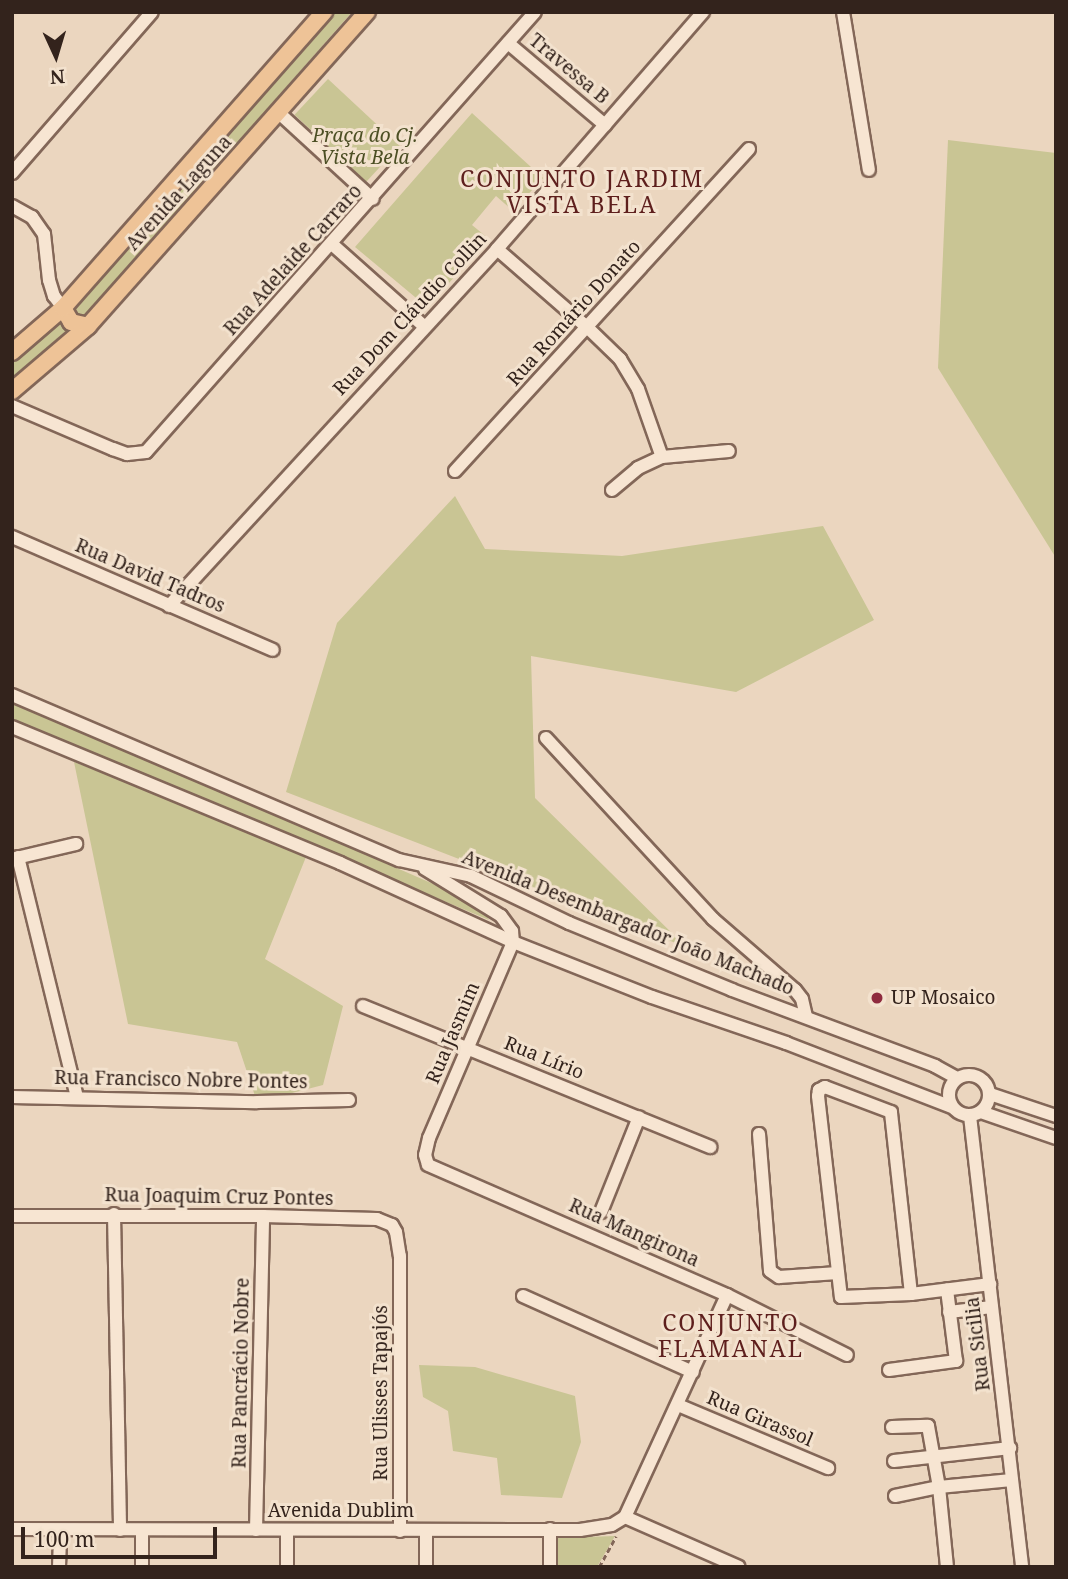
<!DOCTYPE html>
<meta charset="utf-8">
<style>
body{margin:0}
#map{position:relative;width:1068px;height:1579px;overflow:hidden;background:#ebd6bf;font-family:"Noto Serif",serif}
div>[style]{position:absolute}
.green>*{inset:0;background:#c9c594;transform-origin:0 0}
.path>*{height:2.5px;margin-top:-1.25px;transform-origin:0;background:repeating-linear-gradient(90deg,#836758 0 5px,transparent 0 8.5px)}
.roads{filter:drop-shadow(2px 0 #836758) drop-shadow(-2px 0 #836758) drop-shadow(0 2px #836758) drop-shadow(0 -2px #836758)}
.minor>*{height:12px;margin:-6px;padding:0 6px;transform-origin:6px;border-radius:6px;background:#f7e5d2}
.minor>.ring{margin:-6px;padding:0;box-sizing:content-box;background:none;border:12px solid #f7e5d2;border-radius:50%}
.major>*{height:16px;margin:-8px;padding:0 8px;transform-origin:8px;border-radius:8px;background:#eec397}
.dots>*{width:19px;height:19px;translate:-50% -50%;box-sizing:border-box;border:4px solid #f3e2ce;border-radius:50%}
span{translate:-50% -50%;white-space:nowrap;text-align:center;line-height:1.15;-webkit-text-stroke:6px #f3e2ce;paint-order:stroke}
.street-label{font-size:19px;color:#33231c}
.park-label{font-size:19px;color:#4c4f24;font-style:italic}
.poi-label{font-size:19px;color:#33231c}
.left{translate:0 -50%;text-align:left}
.quarter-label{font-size:23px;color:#5e1f1d;letter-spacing:2px}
.frame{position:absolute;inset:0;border:14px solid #33231c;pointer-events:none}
.north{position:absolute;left:21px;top:21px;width:70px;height:70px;-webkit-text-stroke:5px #f3e2ce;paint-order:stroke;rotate:176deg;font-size:19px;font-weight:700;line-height:28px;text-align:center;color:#33231c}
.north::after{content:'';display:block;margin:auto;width:24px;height:32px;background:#33231c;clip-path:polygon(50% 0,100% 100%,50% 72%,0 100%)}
.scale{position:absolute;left:21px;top:1527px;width:196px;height:32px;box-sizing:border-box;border:4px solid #33231c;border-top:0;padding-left:9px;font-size:21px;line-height:24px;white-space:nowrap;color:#33231c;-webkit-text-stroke:5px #f3e2ce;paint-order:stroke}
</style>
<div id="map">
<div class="green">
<i style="clip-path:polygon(331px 12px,352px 12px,96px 304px,12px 379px,12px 361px,85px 290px,292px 61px)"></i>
<i style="left:328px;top:79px;width:98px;height:49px;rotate:43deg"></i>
<i style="clip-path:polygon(472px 113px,543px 178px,513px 211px,496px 196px,472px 225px,489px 239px,427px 307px,355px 247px)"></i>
<i style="clip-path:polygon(948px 140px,1056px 153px,1056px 558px,938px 368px)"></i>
<i style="clip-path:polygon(455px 496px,485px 549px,622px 556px,823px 526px,874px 620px,736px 692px,531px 656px,535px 798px,686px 947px,286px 792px,337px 623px)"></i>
<i style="clip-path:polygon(12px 700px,477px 903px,489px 920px,12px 719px)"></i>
<i style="clip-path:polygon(74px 762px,308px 852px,265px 959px,343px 1006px,323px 1085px,257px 1102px,237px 1042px,128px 1024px)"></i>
<i style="clip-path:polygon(419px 1365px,475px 1367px,575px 1396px,581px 1442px,562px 1498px,501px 1495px,497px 1458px,453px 1451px,448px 1411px,423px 1397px)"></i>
<i style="clip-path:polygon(615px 1536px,597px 1567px,558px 1567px,557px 1538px)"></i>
</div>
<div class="path">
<i style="left:599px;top:1567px;width:35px;rotate:-61deg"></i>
</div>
<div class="roads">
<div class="minor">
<i style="left:843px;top:12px;width:160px;rotate:80.7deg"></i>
<i style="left:508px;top:43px;width:127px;rotate:40.2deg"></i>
<i style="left:279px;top:113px;width:127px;rotate:42.5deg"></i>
<i style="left:12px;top:173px;width:213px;rotate:-49deg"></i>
<i style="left:12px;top:206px;width:23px;rotate:29deg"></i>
<i style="left:32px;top:217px;width:21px;rotate:55deg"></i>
<i style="left:44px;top:234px;width:46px;rotate:83.8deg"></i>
<i style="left:49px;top:280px;width:17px;rotate:73deg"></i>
<i style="left:54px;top:296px;width:15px;rotate:53deg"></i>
<i style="left:333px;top:245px;width:122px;rotate:41.7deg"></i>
<i style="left:497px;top:249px;width:121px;rotate:41deg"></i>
<i style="left:588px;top:328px;width:45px;rotate:44.1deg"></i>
<i style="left:620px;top:359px;width:35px;rotate:59deg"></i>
<i style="left:638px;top:389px;width:72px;rotate:70.6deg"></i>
<i style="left:12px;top:406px;width:110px;rotate:23.1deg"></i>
<i style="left:113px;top:449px;width:15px;rotate:20deg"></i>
<i style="left:127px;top:454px;width:19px;rotate:-6deg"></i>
<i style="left:146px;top:452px;width:587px;rotate:-48.52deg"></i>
<i style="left:455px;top:471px;width:436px;rotate:-47.6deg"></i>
<i style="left:612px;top:490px;width:34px;rotate:-40deg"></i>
<i style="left:638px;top:468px;width:26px;rotate:-25deg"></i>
<i style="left:662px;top:457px;width:67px;rotate:-5.1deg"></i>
<i style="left:12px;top:537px;width:284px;rotate:23.4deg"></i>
<i style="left:169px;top:606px;width:485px;rotate:-47.4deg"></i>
<i style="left:497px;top:249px;width:314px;rotate:-49deg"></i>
<i style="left:12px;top:695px;width:421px;rotate:23.1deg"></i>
<i style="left:399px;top:860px;width:74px;rotate:12.5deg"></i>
<i style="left:471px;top:876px;width:109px;rotate:25.6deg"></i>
<i style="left:569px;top:923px;width:176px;rotate:22.3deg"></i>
<i style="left:732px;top:990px;width:217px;rotate:20.5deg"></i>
<i style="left:935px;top:1066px;width:25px;rotate:29deg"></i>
<i style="left:12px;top:727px;width:355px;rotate:22.5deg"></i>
<i style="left:340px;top:863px;width:190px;rotate:24.5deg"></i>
<i style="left:513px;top:942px;width:149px;rotate:21.6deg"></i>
<i style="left:652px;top:997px;width:142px;rotate:18.9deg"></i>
<i style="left:786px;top:1043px;width:178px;rotate:21.1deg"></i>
<i style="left:546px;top:738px;width:246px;rotate:47.3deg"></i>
<i style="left:713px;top:919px;width:108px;rotate:40.9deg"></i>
<i style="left:795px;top:990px;width:11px;rotate:52deg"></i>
<i style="left:802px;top:999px;width:17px;rotate:77deg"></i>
<i style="left:18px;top:857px;width:247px;rotate:76.2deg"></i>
<i style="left:12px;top:859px;width:66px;rotate:-13.2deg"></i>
<i style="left:425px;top:869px;width:89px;rotate:31.7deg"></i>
<i style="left:501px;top:916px;width:19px;rotate:54deg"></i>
<i style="left:512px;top:931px;width:11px;rotate:85deg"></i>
<i style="left:513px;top:942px;width:213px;rotate:113.2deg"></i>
<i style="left:429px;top:1138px;width:17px;rotate:103deg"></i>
<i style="left:425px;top:1155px;width:10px;rotate:73deg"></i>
<i style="left:428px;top:1165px;width:326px;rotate:23.5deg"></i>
<i style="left:727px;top:1295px;width:134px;rotate:26.6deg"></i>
<i style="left:363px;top:1006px;width:375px;rotate:22.1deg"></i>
<i class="ring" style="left:949px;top:1075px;width:28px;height:28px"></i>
<i style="left:990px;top:1094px;width:70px;rotate:18.4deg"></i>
<i style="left:12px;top:1097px;width:245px;rotate:1.2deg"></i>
<i style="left:257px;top:1102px;width:92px;rotate:-1.2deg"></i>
<i style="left:981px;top:1112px;width:79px;rotate:19.1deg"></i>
<i style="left:970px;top:1116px;width:454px;rotate:83.4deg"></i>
<i style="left:759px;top:1134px;width:137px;rotate:85.4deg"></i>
<i style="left:770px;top:1271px;width:11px;rotate:34deg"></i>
<i style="left:779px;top:1277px;width:59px;rotate:-3.9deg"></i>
<i style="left:601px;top:1212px;width:102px;rotate:-68.2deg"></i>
<i style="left:114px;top:1214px;width:316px;rotate:88.9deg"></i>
<i style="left:12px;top:1216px;width:251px"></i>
<i style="left:263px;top:1216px;width:114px;rotate:1.5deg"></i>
<i style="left:377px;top:1219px;width:16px;rotate:22deg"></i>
<i style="left:392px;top:1225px;width:8px;rotate:60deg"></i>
<i style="left:396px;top:1232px;width:24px;rotate:81deg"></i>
<i style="left:400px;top:1256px;width:275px;rotate:90deg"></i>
<i style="left:911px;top:1294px;width:183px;rotate:-96.3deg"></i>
<i style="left:891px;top:1112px;width:71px;rotate:-159.3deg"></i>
<i style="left:825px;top:1087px;width:7px;rotate:153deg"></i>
<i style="left:819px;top:1090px;width:6px;rotate:99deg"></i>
<i style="left:818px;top:1096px;width:202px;rotate:83.5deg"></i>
<i style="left:841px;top:1297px;width:70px;rotate:-2.5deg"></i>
<i style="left:911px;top:1294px;width:80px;rotate:-7.2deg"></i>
<i style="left:523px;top:1296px;width:186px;rotate:24.1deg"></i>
<i style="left:949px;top:1312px;width:43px;rotate:-6.6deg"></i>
<i style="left:889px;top:1370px;width:68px;rotate:-7.7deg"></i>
<i style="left:956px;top:1361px;width:72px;rotate:-97.2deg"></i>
<i style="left:678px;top:1405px;width:163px;rotate:22.8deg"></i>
<i style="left:892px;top:1427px;width:36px;rotate:-2deg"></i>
<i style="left:928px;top:1426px;width:62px;rotate:79.8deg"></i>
<i style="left:939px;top:1487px;width:80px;rotate:84.3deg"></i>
<i style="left:894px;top:1461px;width:117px;rotate:-6.4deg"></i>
<i style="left:895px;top:1496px;width:45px;rotate:-11.6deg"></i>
<i style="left:939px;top:1487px;width:73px;rotate:-5.5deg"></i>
<i style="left:625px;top:1517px;width:244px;rotate:-65.3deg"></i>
<i style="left:625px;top:1517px;width:124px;rotate:23.7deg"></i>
<i style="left:12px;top:1529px;width:568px;rotate:0.1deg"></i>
<i style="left:580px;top:1530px;width:32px;rotate:-9deg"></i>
<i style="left:612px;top:1525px;width:15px;rotate:-32deg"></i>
<i style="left:550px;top:1529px;width:38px;rotate:90deg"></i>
<i style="left:256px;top:1530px;width:314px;rotate:-88.7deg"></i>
<i style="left:426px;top:1530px;width:37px;rotate:90deg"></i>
<i style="left:287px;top:1531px;width:36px;rotate:90deg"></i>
<i style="left:59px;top:1567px;width:37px;rotate:-88deg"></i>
<i style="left:142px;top:1567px;width:37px;rotate:-90deg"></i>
</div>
<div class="major">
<i style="left:63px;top:308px;width:16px;rotate:60deg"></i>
<i style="left:71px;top:322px;width:17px;rotate:13deg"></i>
<i style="left:12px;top:352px;width:67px;rotate:-40.8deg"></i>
<i style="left:63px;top:308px;width:395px;rotate:-48.6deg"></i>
<i style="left:12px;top:391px;width:100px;rotate:-40.5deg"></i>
<i style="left:88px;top:326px;width:420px;rotate:-48.4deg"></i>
</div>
</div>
<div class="dots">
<i style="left:877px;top:998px;background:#8f2b3e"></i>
</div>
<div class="street-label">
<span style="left:569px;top:69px;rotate:40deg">Travessa B</span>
<span style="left:179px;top:193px;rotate:-48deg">Avenida Laguna</span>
<span style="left:293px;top:260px;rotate:-48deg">Rua Adelaide Carraro</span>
<span style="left:574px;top:313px;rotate:-48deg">Rua Romário Donato</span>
<span style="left:410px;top:314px;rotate:-47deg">Rua Dom Cláudio Collin</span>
<span style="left:150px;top:576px;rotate:23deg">Rua David Tadros</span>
<span style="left:628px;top:923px;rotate:22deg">Avenida Desembargador João Machado</span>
<span style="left:453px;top:1033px;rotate:-67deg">Rua Jasmim</span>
<span style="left:544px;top:1058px;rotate:22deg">Rua Lírio</span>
<span style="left:181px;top:1080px;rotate:1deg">Rua Francisco Nobre Pontes</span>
<span style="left:219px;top:1197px;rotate:1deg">Rua Joaquim Cruz Pontes</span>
<span style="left:634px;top:1233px;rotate:24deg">Rua Mangirona</span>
<span style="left:978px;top:1344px;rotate:-97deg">Rua Sicilia</span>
<span style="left:241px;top:1373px;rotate:-89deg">Rua Pancrácio Nobre</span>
<span style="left:381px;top:1393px;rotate:-90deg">Rua Ulisses Tapajós</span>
<span style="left:760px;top:1419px;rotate:23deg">Rua Girassol</span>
<span style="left:341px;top:1511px">Avenida Dublim</span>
</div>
<div class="park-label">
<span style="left:365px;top:147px">Praça do Cj.<br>Vista Bela</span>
</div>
<div class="poi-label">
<span class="left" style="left:891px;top:998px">UP Mosaico</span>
</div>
<div class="quarter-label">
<span style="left:582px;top:191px">CONJUNTO JARDIM<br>VISTA BELA</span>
<span style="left:731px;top:1335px">CONJUNTO<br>FLAMANAL</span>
</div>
<div class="frame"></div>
<div class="north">N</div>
<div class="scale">100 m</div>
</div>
